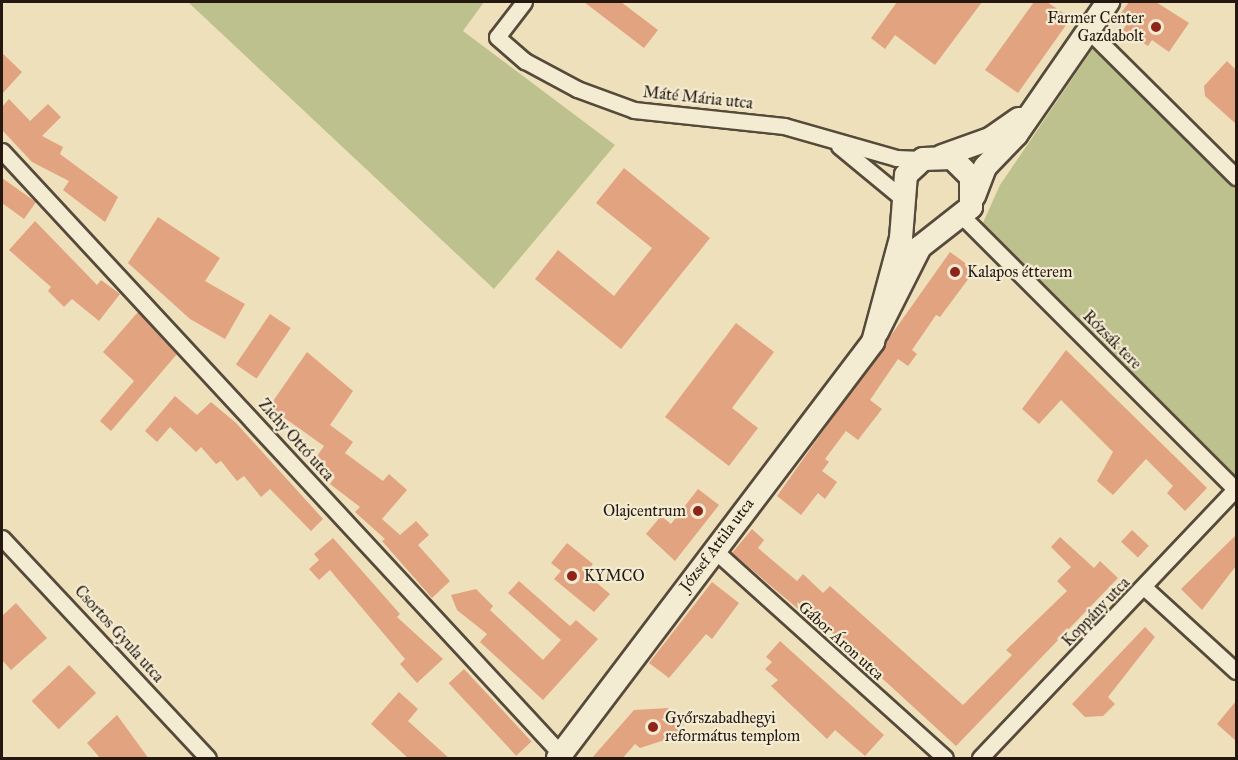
<!DOCTYPE html>
<meta charset="utf-8">
<style>
body{margin:0}
#map{position:relative;width:1238px;height:760px;overflow:hidden;background:#eee0bb;font-family:"IM FELL Great Primer",serif}
div>[style]{position:absolute}
.green>*{inset:0;background:#bcc18d}
.building>*{inset:0;background:#e2a381;transform-origin:0 0}
.roads{filter:drop-shadow(2px 0 #564a3b) drop-shadow(-2px 0 #564a3b) drop-shadow(0 2px #564a3b) drop-shadow(0 -2px #564a3b)}
.street>*{height:15px;margin:-7.5px;padding:0 7.5px;transform-origin:7.5px;border-radius:7.5px;background:#f4ebd3}
.secondary>*{height:22px;margin:-11px;padding:0 11px;transform-origin:11px;border-radius:11px;background:#f4ebd3}
.dots>*{width:16px;height:16px;translate:-50% -50%;box-sizing:border-box;border:3px solid #f4ebd3;border-radius:50%}
span{translate:-50% -50%;white-space:nowrap;text-align:center;line-height:1.15;-webkit-text-stroke:4.5px #f4ebd3;paint-order:stroke}
.poi-label{font-size:16px;color:#241810}
.right{translate:-100% -50%;text-align:right}
.left{translate:0 -50%;text-align:left}
.street-label{font-size:16px;color:#241810}
.frame{position:absolute;inset:0;border:3px solid #241810;pointer-events:none}
</style>
<div id="map">
<div class="green">
<i style="clip-path:polygon(188px 2px,484px 2px,463px 31px,615px 145px,494px 289px)"></i>
<i style="clip-path:polygon(1093px 48px,1236px 188px,1235px 480px,982px 225px,1000px 185px)"></i>
</div>
<div class="building">
<i style="clip-path:polygon(584px 2px,621px 2px,658px 30px,644px 48px)"></i>
<i style="clip-path:polygon(897px 2px,982px 2px,935px 65px,895px 35px,885px 49px,871px 38px)"></i>
<i style="clip-path:polygon(1034px 2px,1047px 2px,1071px 18px,1018px 93px,985px 70px)"></i>
<i style="clip-path:polygon(1129px 2px,1156px 2px,1189px 23px,1169px 52px,1152px 40px,1148px 46px,1123px 30px,1130px 19px,1121px 13px)"></i>
<i style="clip-path:polygon(2px 53px,22px 72px,2px 94px)"></i>
<i style="clip-path:polygon(1227px 61px,1236px 70px,1236px 124px,1205px 96px,1204px 86px)"></i>
<i style="clip-path:polygon(9px 99px,30px 121px,48px 104px,61px 117px,42px 136px,63px 147px,60px 154px,118px 197px,105px 222px,63px 190px,69px 181px,32px 162px,2px 130px,2px 107px)"></i>
<i style="clip-path:polygon(624px 168px,710px 238px,621px 349px,535px 279px,558px 250px,614px 296px,652px 248px,596px 203px)"></i>
<i style="clip-path:polygon(2px 178px,36px 202px,24px 219px,2px 203px)"></i>
<i style="clip-path:polygon(158px 217px,220px 258px,205px 281px,245px 304px,225px 339px,190px 319px,128px 263px)"></i>
<i style="clip-path:polygon(35px 221px,97px 285px,101px 280px,120px 294px,99px 321px,72px 299px,64px 307px,48px 291px,51px 287px,9px 250px)"></i>
<i style="clip-path:polygon(950px 252px,975px 270px,940px 317px,936px 315px,912px 350px,917px 354px,908px 366px,898px 359px,870px 400px,882px 409px,858px 440px,846px 431px,825px 459px,829px 462px,822px 471px,837px 482px,825px 499px,818px 493px,801px 515px,777px 496px)"></i>
<i style="clip-path:polygon(138px 312px,177px 354px,111px 431px,100px 421px,134px 381px,103px 352px)"></i>
<i style="left:270px;top:314px;width:25px;height:61px;rotate:34deg"></i>
<i style="clip-path:polygon(736px 323px,774px 352px,732px 408px,758px 428px,729px 466px,665px 417px)"></i>
<i style="clip-path:polygon(1066px 350px,1207px 488px,1185px 511px,1167px 493px,1173px 486px,1146px 459px,1113px 495px,1097px 481px,1113px 452px,1061px 400px,1039px 424px,1022px 409px)"></i>
<i style="clip-path:polygon(307px 352px,353px 391px,330px 425px,353px 442px,345px 453px,383px 481px,389px 474px,407px 490px,382px 519px,400px 535px,416px 521px,429px 535px,418px 545px,450px 581px,432px 598px,382px 541px,385px 539px,355px 512px,360px 507px,330px 484px,335px 477px,313px 462px,324px 446px,269px 407px)"></i>
<i style="clip-path:polygon(175px 396px,197px 415px,211px 402px,236px 423px,323px 519px,311px 531px,270px 489px,261px 497px,244px 476px,237px 481px,221px 461px,216px 464px,201px 447px,196px 452px,170px 427px,157px 442px,145px 431px)"></i>
<i style="clip-path:polygon(698px 489px,719px 505px,675px 561px,646px 534px,661px 516px,671px 524px)"></i>
<i style="clip-path:polygon(752px 529px,764px 540px,758px 548px,797px 581px,803px 574px,823px 593px,830px 586px,963px 705px,1012px 655px,1006px 650px,1067px 591px,1057px 581px,1071px 567px,1051px 547px,1060px 537px,1094px 568px,1100px 561px,1118px 578px,956px 746px,813px 615px,810px 619px,732px 553px)"></i>
<i style="left:1132px;top:530px;width:23px;height:16px;rotate:43deg"></i>
<i style="clip-path:polygon(1236px 535px,1236px 566px,1202px 610px,1181px 589px)"></i>
<i style="clip-path:polygon(333px 538px,400px 614px,397px 617px,443px 659px,417px 683px,400px 664px,405px 659px,330px 570px,319px 580px,309px 569px,319px 560px,314px 554px)"></i>
<i style="clip-path:polygon(567px 543px,593px 564px,585px 573px,610px 594px,594px 612px,554px 579px,561px 571px,551px 563px)"></i>
<i style="clip-path:polygon(519px 581px,570px 626px,576px 620px,598px 639px,543px 700px,480px 642px,487px 634px,457px 610px,451px 595px,476px 589px,493px 606px,490px 610px,543px 660px,561px 640px,508px 593px)"></i>
<i style="clip-path:polygon(712px 582px,739px 603px,712px 639px,706px 634px,669px 678px,649px 663px)"></i>
<i style="clip-path:polygon(16px 603px,47px 638px,11px 670px,2px 660px,2px 616px)"></i>
<i style="clip-path:polygon(1145px 627px,1155px 637px,1108px 697px,1115px 704px,1103px 716px,1085px 717px,1072px 704px)"></i>
<i style="clip-path:polygon(780px 641px,884px 735px,865px 756px,835px 730px,827px 739px,771px 686px,778px 680px,765px 669px,772px 662px,766px 657px)"></i>
<i style="left:69px;top:665px;width:39px;height:52px;rotate:46deg"></i>
<i style="left:464px;top:669px;width:99px;height:21px;rotate:47deg"></i>
<i style="clip-path:polygon(399px 692px,418px 709px,408px 721px,450px 759px,409px 759px,371px 724px)"></i>
<i style="clip-path:polygon(1236px 701px,1236px 741px,1217px 724px)"></i>
<i style="clip-path:polygon(668px 708px,684px 724px,671px 738px,640px 748px,635px 744px,622px 759px,591px 759px,634px 710px)"></i>
<i style="clip-path:polygon(117px 715px,149px 759px,101px 759px,87px 743px)"></i>
</div>
<div class="roads">
<div class="street">
<i style="left:524px;top:2px;width:44px;rotate:127.6deg"></i>
<i style="left:497px;top:37px;width:37px;rotate:41deg"></i>
<i style="left:525px;top:61px;width:59px;rotate:28.3deg"></i>
<i style="left:577px;top:89px;width:61px;rotate:20.2deg"></i>
<i style="left:634px;top:110px;width:151px;rotate:6.1deg"></i>
<i style="left:784px;top:126px;width:116px;rotate:15.9deg"></i>
<i style="left:896px;top:158px;width:27px;rotate:2deg"></i>
<i style="left:1088px;top:30px;width:209px;rotate:44.8deg"></i>
<i style="left:839px;top:146px;width:82px;rotate:39.5deg"></i>
<i style="left:2px;top:151px;width:822px;rotate:47.17deg"></i>
<i style="left:963px;top:217px;width:385px;rotate:45deg"></i>
<i style="left:2px;top:538px;width:301px;rotate:46.9deg"></i>
<i style="left:713px;top:549px;width:312px;rotate:42deg"></i>
<i style="left:1145px;top:588px;width:123px;rotate:42.4deg"></i>
<i style="left:980px;top:758px;width:372px;rotate:-46.5deg"></i>
</div>
<div class="secondary">
<i style="left:942px;top:156px;width:51px;rotate:-19.5deg"></i>
<i style="left:990px;top:139px;width:35px;rotate:-35deg"></i>
<i style="left:974px;top:196px;width:31px;rotate:-69deg"></i>
<i style="left:985px;top:167px;width:45px;rotate:-45.9deg"></i>
<i style="left:1016px;top:135px;width:162px;rotate:-55.3deg"></i>
<i style="left:558px;top:758px;width:522px;rotate:-52.87deg"></i>
<i style="left:873px;top:342px;width:108px;rotate:-74.9deg"></i>
<i style="left:901px;top:238px;width:63px;rotate:-85.5deg"></i>
<i style="left:906px;top:175px;width:23px;rotate:-43deg"></i>
<i style="left:923px;top:159px;width:29px;rotate:-2deg"></i>
<i style="left:952px;top:158px;width:27px;rotate:45deg"></i>
<i style="left:971px;top:177px;width:30px;rotate:90deg"></i>
<i style="left:971px;top:207px;width:65px;rotate:141.9deg"></i>
<i style="left:920px;top:247px;width:95px;rotate:116.8deg"></i>
</div>
</div>
<div class="dots">
<i style="left:1156px;top:27px;background:#8f2418"></i>
<i style="left:955px;top:272px;background:#8f2418"></i>
<i style="left:698px;top:511px;background:#8f2418"></i>
<i style="left:572px;top:576px;background:#8f2418"></i>
<i style="left:653px;top:727px;background:#8f2418"></i>
</div>
<div class="poi-label">
<span class="right" style="left:1144px;top:27px">Farmer Center<br>Gazdabolt</span>
<span class="left" style="left:967px;top:272px">Kalapos étterem</span>
<span class="right" style="left:686px;top:511px">Olajcentrum</span>
<span class="left" style="left:584px;top:576px">KYMCO</span>
<span class="left" style="left:665px;top:727px">Győrszabadhegyi<br>református templom</span>
</div>
<div class="street-label">
<span style="left:698px;top:98px;rotate:6deg">Máté Mária utca</span>
<span style="left:1112px;top:340px;rotate:45deg">Rózsák tere</span>
<span style="left:296px;top:440px;rotate:48deg">Zichy Ottó utca</span>
<span style="left:717px;top:545px;rotate:-53deg">József Attila utca</span>
<span style="left:1096px;top:612px;rotate:-46deg">Koppány utca</span>
<span style="left:119px;top:634px;rotate:48deg">Csortos Gyula utca</span>
<span style="left:841px;top:641px;rotate:42deg">Gábor Áron utca</span>
</div>
<div class="frame"></div>
</div>
